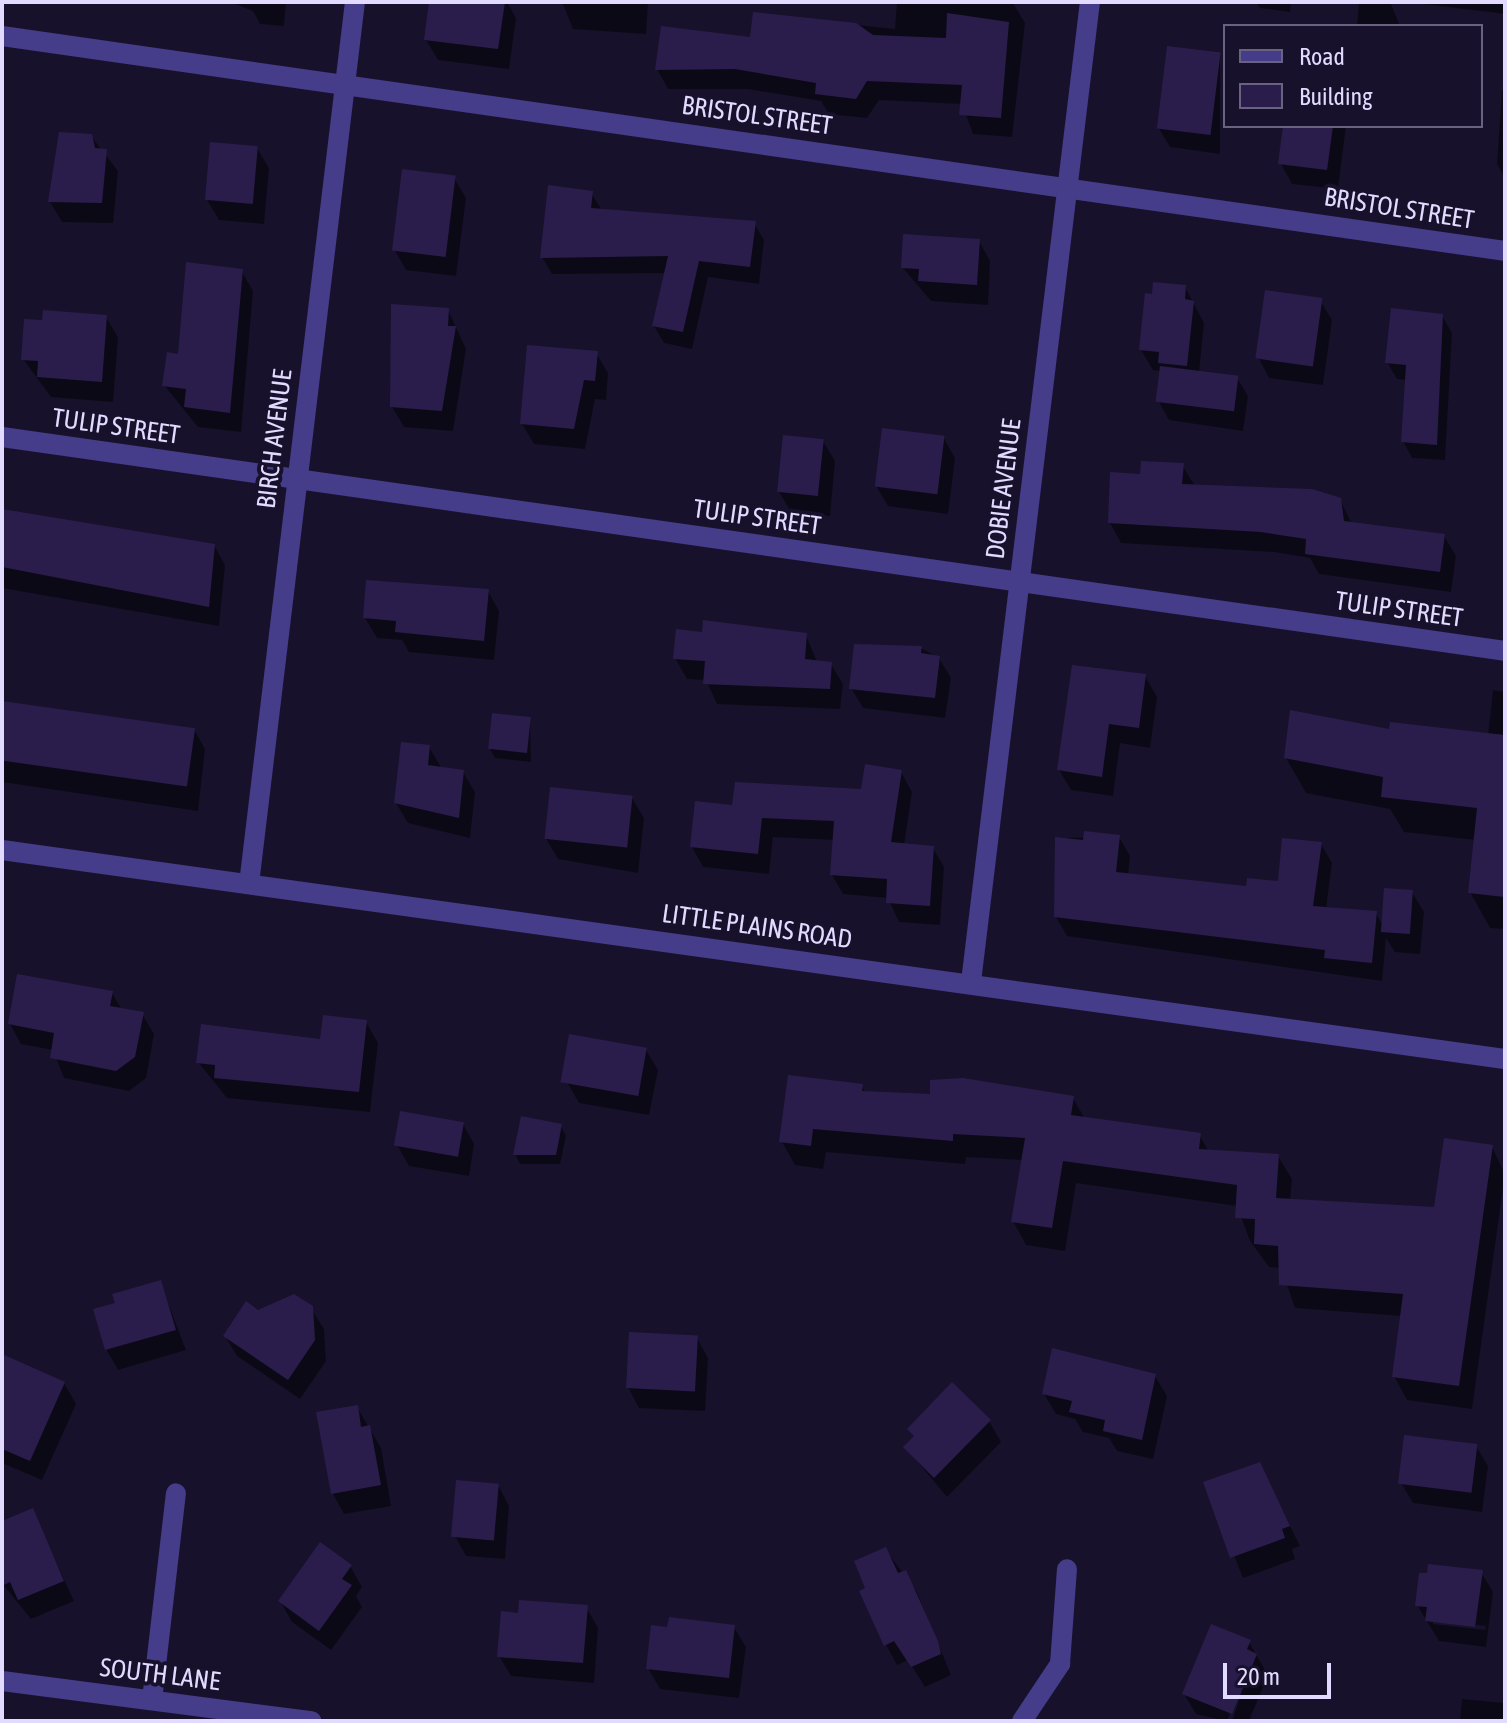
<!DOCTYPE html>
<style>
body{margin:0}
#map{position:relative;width:1507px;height:1723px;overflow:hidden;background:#18112b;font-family:"Asap Condensed",sans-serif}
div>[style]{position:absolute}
.shadow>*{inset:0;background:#0007}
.building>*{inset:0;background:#2a1d4c;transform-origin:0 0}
.minor>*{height:20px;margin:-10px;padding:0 10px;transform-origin:10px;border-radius:10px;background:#453c8a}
.tertiary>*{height:20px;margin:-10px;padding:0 10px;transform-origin:10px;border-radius:10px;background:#453c8a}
span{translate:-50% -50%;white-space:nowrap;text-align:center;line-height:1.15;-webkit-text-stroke:8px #18112b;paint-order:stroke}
.street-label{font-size:26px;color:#e2dbff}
.frame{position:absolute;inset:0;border:4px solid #e2dbff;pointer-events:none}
.legend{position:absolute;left:1223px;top:24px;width:260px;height:104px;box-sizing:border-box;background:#18112b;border:2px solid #696280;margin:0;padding:10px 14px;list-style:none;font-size:24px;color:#e2dbff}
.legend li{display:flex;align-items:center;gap:16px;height:40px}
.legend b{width:40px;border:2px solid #696280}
.scale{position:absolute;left:1223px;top:1663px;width:108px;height:36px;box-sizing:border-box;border:4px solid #e2dbff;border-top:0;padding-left:10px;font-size:24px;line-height:28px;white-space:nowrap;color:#e2dbff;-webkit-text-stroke:6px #18112b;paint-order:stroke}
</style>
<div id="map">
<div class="shadow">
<i style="clip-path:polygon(230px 2px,286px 2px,284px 26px,260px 24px,253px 11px)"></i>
<i style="clip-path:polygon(431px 2px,507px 2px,516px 18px,509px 69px,438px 60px,426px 40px)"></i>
<i style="clip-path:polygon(562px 2px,648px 2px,646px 34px,573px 29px)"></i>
<i style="clip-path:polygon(897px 2px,1013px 3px,1025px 23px,1012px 137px,973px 134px,962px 104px,879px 100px,867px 118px,829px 114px,821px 101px,748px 89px,668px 89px,657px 69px,752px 40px,755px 14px,895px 29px)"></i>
<i style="clip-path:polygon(1256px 2px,1291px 2px,1290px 12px,1260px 8px)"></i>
<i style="clip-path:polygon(1359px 2px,1391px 4px,1400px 26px,1357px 26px)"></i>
<i style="clip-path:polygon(1407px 2px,1505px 2px,1505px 14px)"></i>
<i style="clip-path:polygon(1220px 55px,1220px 154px,1170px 147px,1158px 127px)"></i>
<i style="clip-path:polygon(1502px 90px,1505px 91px,1505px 178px,1497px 164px)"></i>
<i style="clip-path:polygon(1285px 126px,1346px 126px,1338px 189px,1292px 184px,1281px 164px)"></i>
<i style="clip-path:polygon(91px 136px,118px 171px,113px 223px,62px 222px,50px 202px)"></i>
<i style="clip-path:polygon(257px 148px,269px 168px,264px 224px,219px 220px,207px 200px)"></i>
<i style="clip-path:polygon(454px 178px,466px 198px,456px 276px,406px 270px,394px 249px)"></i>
<i style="clip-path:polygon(591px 193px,602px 210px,754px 223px,764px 240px,759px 284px,708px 277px,692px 349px,664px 343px,654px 326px,666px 273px,552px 274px,542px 257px)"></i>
<i style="clip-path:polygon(979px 241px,990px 261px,988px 305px,931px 301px,903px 268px)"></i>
<i style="clip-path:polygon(241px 270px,253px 291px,241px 432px,198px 427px,164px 385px)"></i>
<i style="clip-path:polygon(1185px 287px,1204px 323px,1199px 373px,1237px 378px,1248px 396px,1243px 431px,1169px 420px,1159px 402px,1162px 371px,1153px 370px,1141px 350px)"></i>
<i style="clip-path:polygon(1320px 300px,1332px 320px,1323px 385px,1269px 378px,1258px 357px)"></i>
<i style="clip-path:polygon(448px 310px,466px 349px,453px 431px,404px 427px,392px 407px)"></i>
<i style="clip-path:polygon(1442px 316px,1452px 333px,1445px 460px,1412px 458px,1403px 441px,1407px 380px,1397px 379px,1387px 362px)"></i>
<i style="clip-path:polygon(106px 317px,118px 337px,113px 402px,51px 397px,23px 359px,44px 322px)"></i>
<i style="clip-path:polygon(596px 353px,608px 373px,606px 400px,595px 399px,585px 449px,534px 444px,522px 424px)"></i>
<i style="clip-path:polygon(943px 437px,955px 458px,948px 514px,888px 506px,876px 486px)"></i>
<i style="clip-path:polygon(823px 441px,835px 461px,830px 516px,791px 512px,779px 492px)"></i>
<i style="clip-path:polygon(1182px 465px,1195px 486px,1340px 499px,1352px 524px,1444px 536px,1456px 556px,1451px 592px,1319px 574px,1310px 558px,1274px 552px,1121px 543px,1110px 523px,1142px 476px)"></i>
<i style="clip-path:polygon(2px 513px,214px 545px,225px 565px,219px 626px,2px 588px)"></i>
<i style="clip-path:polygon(488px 591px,499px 611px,494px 660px,409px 652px,402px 640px,377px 638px,365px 618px)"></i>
<i style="clip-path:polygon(806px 635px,817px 662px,831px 664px,843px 684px,840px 709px,717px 704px,706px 680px,687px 679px,675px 658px)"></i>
<i style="clip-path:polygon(921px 648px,939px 658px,951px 678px,945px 718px,863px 708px,851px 688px)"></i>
<i style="clip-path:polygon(1145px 676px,1157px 697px,1150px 748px,1120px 743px,1113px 796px,1071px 790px,1059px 770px)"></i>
<i style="clip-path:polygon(1493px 690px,1505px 692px,1505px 929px,1490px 928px,1470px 892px,1476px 840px,1404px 832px,1390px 809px,1306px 793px,1286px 758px,1391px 731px,1488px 735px)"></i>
<i style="clip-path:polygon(2px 703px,194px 729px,205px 749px,198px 811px,2px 782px)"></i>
<i style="clip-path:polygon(530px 719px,531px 762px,495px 758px,490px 749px)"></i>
<i style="clip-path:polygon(429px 747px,441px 767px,463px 772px,475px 792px,470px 838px,408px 823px,396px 803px)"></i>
<i style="clip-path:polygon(901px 772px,912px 792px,904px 845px,933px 848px,944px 867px,940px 925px,899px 922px,888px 898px,843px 894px,832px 875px,835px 840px,773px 837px,769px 874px,703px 867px,692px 847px,734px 807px,862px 791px)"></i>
<i style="clip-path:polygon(632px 798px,644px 818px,638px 873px,558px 859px,546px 839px)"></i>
<i style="clip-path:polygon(1119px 837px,1130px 856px,1128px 876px,1248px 889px,1280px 883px,1321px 844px,1332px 863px,1326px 909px,1376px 913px,1383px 926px,1412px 892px,1424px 912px,1420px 954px,1395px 952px,1386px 938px,1382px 981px,1067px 936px,1056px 917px,1057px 838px)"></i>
<i style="clip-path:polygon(112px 993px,122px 1010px,142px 1014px,154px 1034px,146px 1078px,129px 1091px,64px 1078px,53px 1050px,21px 1044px,10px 1024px)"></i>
<i style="clip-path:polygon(366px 1022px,378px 1043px,370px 1112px,227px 1098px,198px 1062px,321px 1041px)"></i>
<i style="clip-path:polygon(646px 1050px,658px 1070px,649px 1115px,579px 1103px,567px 1082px)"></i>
<i style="clip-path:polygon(862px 1086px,865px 1093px,1073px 1098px,1085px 1119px,1199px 1134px,1209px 1152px,1278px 1156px,1292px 1179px,1290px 1201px,1436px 1209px,1492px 1147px,1505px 1174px,1472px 1409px,1407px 1400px,1394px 1376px,1402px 1316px,1295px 1308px,1281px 1268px,1269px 1267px,1250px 1241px,1237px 1206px,1076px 1183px,1065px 1251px,1026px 1245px,1013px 1221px,1023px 1160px,966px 1157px,965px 1164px,826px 1152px,823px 1169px,795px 1165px,782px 1142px)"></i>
<i style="clip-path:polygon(463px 1124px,474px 1144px,469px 1176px,409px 1166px,397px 1145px)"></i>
<i style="clip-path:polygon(561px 1126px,566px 1136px,560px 1164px,520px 1164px,515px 1154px)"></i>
<i style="clip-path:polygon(160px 1282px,186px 1350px,118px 1370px,106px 1349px,117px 1305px)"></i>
<i style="clip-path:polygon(311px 1308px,324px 1329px,326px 1361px,300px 1399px,237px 1356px,225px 1336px,258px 1312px)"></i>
<i style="clip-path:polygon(697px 1338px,708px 1358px,705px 1411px,639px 1408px,628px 1387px)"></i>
<i style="clip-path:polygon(2px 1356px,64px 1383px,76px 1404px,42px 1480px,2px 1463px)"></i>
<i style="clip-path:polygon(1155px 1376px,1167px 1396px,1153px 1459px,1117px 1451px,1109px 1438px,1083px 1432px,1075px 1419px,1056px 1414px,1044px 1394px)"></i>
<i style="clip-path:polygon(357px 1407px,381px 1448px,391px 1506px,344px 1514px,333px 1494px)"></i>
<i style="clip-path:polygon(989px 1421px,1001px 1442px,947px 1497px,906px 1448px,915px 1438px,909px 1429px)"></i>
<i style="clip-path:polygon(1476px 1446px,1488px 1466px,1482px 1512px,1413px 1503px,1401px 1483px)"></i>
<i style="clip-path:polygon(1259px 1464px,1300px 1546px,1292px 1549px,1295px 1559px,1243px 1578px,1205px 1483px)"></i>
<i style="clip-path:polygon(498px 1485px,509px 1506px,505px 1559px,466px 1556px,455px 1536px)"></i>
<i style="clip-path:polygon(32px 1510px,74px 1601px,31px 1619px,2px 1583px,2px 1523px)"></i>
<i style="clip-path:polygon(885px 1549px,917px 1592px,951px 1675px,925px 1687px,908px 1660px,897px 1665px,886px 1645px)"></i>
<i style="clip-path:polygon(350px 1566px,362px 1587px,356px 1596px,362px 1607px,331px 1650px,292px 1622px,280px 1601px)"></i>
<i style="clip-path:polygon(evenodd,1481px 1572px,1493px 1592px,1486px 1647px,1439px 1641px,1417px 1605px,1481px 1572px,1433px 1620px,1486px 1626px,1485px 1630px,1433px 1624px,1433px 1620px)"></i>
<i style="clip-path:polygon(586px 1607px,598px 1628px,594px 1683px,511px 1676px,499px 1656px,520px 1615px)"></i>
<i style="clip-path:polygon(734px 1627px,746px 1647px,739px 1698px,660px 1689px,648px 1668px)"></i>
<i style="clip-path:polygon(1249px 1642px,1268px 1675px,1249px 1721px,1232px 1721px,1253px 1658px,1227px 1721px,1196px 1714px,1184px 1694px)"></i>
<i style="clip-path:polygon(1462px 1699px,1505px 1703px,1505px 1721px,1460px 1721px)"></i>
</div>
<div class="building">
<i style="clip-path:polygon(429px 2px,505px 2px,498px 49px,424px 40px)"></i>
<i style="clip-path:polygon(753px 12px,856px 23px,873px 35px,946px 38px,947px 13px,1009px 22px,1001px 118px,959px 115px,962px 85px,867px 81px,856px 99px,815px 94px,816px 83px,735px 69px,655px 70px,661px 26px,750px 37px)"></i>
<i style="left:1167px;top:46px;width:54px;height:83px;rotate:7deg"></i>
<i style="clip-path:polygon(1283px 126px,1333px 126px,1327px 170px,1278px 164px)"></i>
<i style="clip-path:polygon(59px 132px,92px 134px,95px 148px,107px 149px,102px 203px,48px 202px)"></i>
<i style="left:210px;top:142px;width:48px;height:58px;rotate:5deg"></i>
<i style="left:402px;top:169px;width:54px;height:82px;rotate:7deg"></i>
<i style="clip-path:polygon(548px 185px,593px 191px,591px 208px,756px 221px,750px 267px,699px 261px,683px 332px,652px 326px,668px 256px,540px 258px)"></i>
<i style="clip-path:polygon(903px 234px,980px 239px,977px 285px,918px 281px,919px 269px,901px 268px)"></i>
<i style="clip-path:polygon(186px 262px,243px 269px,230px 413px,184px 407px,186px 389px,162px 386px,167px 352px,178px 354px)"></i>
<i style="clip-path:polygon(1153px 282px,1186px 285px,1185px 299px,1194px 301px,1187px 366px,1158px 363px,1159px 352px,1139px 350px,1145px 293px,1152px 294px)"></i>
<i style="left:1265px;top:290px;width:58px;height:69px;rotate:8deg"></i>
<i style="clip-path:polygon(391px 304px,449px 308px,448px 326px,456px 326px,442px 411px,390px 407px)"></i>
<i style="clip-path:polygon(1391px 308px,1443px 314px,1437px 445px,1401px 442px,1406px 365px,1385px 363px)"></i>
<i style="clip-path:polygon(43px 310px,107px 315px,102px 382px,37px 377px,38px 361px,21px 360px,24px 319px,42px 320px)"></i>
<i style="clip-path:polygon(527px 345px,598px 351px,595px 381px,584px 380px,574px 429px,520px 424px)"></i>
<i style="left:1160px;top:366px;width:79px;height:36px;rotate:7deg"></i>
<i style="left:882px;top:428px;width:63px;height:59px;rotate:7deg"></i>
<i style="left:783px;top:435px;width:41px;height:57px;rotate:6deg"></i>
<i style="clip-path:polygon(1141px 461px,1184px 463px,1182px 484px,1312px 489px,1341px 498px,1344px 521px,1445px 534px,1440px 572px,1305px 554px,1306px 539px,1261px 532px,1108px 523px,1110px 472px,1140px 474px)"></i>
<i style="clip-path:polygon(2px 509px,215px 544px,209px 607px,2px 567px)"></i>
<i style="clip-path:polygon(366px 580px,489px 589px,484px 641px,395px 632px,396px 621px,363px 618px)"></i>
<i style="clip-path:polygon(703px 620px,807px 633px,805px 659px,832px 662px,830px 689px,703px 684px,705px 661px,673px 659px,676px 629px,702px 632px)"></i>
<i style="clip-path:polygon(854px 644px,922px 646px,921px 653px,940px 656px,935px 698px,849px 689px)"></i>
<i style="clip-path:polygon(1072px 665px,1146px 674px,1139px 728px,1109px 724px,1102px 777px,1057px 770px)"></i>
<i style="left:2px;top:701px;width:195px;height:59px;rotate:8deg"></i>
<i style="clip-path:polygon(1290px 710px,1389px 729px,1390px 722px,1505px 735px,1505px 897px,1468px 893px,1477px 808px,1381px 797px,1383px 777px,1284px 758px)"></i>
<i style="left:492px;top:713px;width:39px;height:36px;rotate:6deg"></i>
<i style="clip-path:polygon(401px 742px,430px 745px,428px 765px,464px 770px,459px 818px,394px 803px)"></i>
<i style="clip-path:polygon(865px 764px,902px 770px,891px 842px,934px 846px,930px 906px,886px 903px,887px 879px,830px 875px,834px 821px,762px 818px,758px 854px,690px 847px,695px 801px,732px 805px,735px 782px,861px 789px)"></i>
<i style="left:550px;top:787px;width:83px;height:52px;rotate:6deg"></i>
<i style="clip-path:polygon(1084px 831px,1120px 835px,1116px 872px,1246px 886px,1247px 878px,1278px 881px,1282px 838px,1322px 842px,1313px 906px,1377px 911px,1372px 963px,1324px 958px,1325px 950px,1054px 917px,1055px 837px,1083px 840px)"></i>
<i style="left:1384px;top:888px;width:29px;height:44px;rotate:4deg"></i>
<i style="clip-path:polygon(17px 974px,113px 991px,110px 1006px,144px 1012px,135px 1057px,116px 1071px,50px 1058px,54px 1033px,8px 1024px)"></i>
<i style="clip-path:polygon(323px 1015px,367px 1020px,359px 1092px,214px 1078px,215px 1065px,196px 1063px,201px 1024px,320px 1039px)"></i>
<i style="left:569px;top:1034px;width:79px;height:49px;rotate:10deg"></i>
<i style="clip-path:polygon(788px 1075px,863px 1084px,862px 1091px,930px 1094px,930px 1080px,963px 1078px,1074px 1096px,1071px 1115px,1201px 1133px,1199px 1149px,1279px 1154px,1276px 1198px,1434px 1207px,1444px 1138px,1493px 1145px,1459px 1386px,1392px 1377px,1403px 1294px,1279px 1285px,1278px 1246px,1254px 1244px,1255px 1219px,1235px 1218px,1237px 1185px,1063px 1161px,1052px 1228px,1011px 1222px,1025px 1138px,953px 1134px,953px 1141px,813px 1129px,811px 1146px,779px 1142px)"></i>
<i style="left:400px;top:1111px;width:65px;height:35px;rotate:10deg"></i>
<i style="clip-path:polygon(521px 1116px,562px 1124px,556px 1155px,513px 1155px)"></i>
<i style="clip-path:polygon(161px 1280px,176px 1330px,105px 1350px,93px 1309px,115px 1303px,112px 1294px)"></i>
<i style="clip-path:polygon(294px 1294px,313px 1306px,315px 1340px,288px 1380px,223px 1336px,246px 1301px,258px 1310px)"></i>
<i style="left:629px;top:1332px;width:69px;height:56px;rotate:3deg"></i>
<i style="clip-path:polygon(1052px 1348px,1156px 1374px,1142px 1440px,1103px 1431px,1105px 1420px,1069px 1412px,1072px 1401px,1042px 1394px)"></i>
<i style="clip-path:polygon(2px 1354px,65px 1382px,30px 1461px,2px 1449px)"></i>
<i style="clip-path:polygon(952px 1382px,991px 1420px,934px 1478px,903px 1447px,914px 1436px,907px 1429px)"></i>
<i style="clip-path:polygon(358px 1405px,361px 1427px,370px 1425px,381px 1485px,331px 1494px,316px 1412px)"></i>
<i style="left:1404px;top:1435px;width:74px;height:49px;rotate:7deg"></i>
<i style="clip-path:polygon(1260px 1462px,1290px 1526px,1282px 1529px,1285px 1538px,1230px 1558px,1203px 1482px)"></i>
<i style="left:456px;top:1480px;width:43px;height:57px;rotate:5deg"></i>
<i style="clip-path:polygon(33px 1508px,64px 1581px,18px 1600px,10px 1582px,2px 1586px,2px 1521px)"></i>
<i style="clip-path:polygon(320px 1542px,352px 1565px,342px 1579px,352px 1585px,319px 1631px,278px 1601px)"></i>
<i style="clip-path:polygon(886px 1547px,898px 1573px,906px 1570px,938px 1641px,941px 1654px,911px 1667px,894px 1641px,884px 1646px,859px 1591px,865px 1588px,854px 1561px)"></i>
<i style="clip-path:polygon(1428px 1564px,1483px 1570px,1475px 1627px,1425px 1621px,1427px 1607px,1415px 1606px,1419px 1573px,1427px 1573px)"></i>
<i style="clip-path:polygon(519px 1600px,588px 1605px,583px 1663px,497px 1657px,501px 1611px,518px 1613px)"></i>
<i style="clip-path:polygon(669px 1617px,735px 1625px,729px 1678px,646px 1669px,651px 1625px,667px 1627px)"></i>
<i style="clip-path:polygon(1211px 1624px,1251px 1640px,1247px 1649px,1257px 1654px,1232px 1714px,1182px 1694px)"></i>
</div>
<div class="minor">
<i style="left:2px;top:36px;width:1518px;rotate:8.14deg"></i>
<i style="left:2px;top:437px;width:1518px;rotate:8.1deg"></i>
<i style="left:249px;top:884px;width:888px;rotate:-83.15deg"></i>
<i style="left:971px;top:982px;width:987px;rotate:-83.08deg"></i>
<i style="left:2px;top:1681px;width:312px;rotate:7.4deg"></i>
<i style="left:152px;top:1700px;width:208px;rotate:-83.4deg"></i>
<i style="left:1022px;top:1721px;width:69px;rotate:-56.3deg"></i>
<i style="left:1060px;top:1664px;width:95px;rotate:-85.8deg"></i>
</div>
<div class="tertiary">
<i style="left:2px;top:850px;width:1517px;rotate:7.92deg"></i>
</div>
<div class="street-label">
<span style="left:757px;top:116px;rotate:8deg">BRISTOL STREET</span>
<span style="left:1399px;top:209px;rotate:9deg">BRISTOL STREET</span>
<span style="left:116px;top:427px;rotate:8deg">TULIP STREET</span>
<span style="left:275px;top:439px;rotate:-83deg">BIRCH AVENUE</span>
<span style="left:1004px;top:489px;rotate:-83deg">DOBIE AVENUE</span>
<span style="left:757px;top:518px;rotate:8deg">TULIP STREET</span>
<span style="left:1399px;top:610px;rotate:8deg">TULIP STREET</span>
<span style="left:757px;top:927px;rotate:8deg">LITTLE PLAINS ROAD</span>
<span style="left:160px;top:1675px;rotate:7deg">SOUTH LANE</span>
</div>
<div class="frame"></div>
<ul class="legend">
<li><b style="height:10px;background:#453c8a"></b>Road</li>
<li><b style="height:22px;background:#2a1d4c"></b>Building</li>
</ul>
<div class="scale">20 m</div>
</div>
